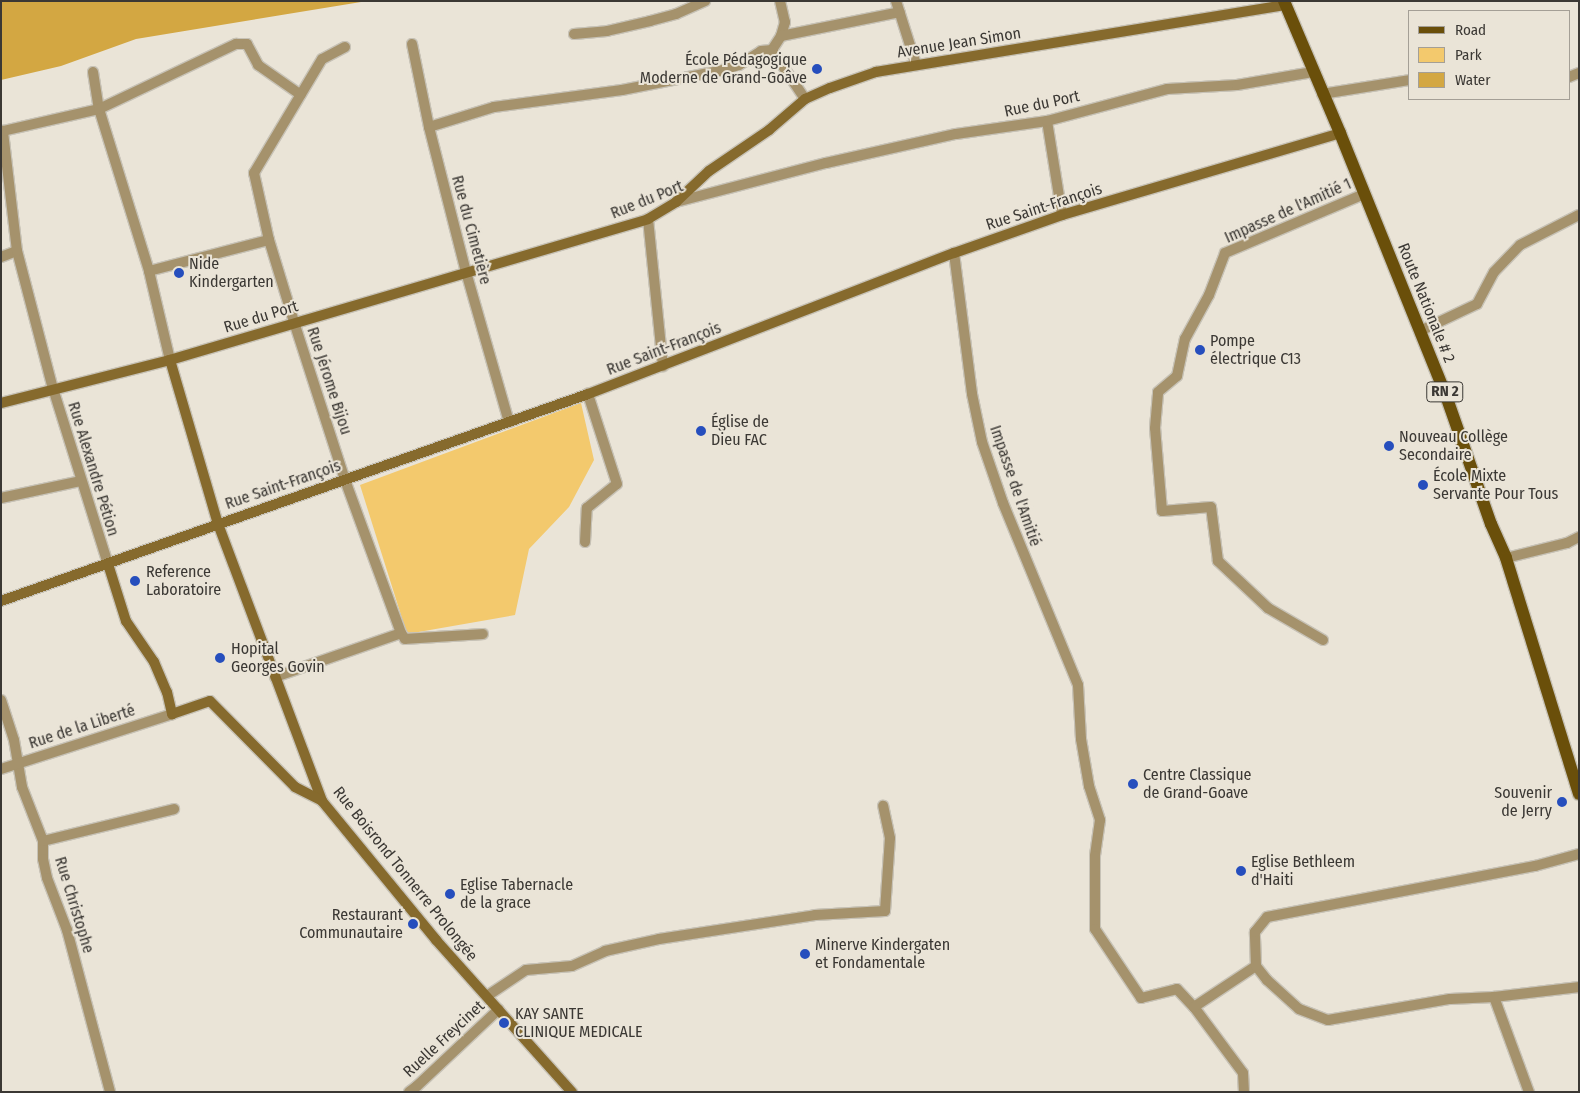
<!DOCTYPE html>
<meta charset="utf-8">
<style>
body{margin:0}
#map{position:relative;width:1580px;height:1093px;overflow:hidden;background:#eae4d7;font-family:"Fira Sans Condensed",sans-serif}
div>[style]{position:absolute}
.green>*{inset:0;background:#f3c96d}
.water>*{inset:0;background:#d3a742}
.roads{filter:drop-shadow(1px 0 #c7c2b6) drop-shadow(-1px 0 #c7c2b6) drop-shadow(0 1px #c7c2b6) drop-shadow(0 -1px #c7c2b6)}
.street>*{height:10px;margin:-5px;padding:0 5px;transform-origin:5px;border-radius:5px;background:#a5926c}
.secondary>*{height:10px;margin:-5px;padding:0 5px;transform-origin:5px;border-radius:5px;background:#866a2d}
.primary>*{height:12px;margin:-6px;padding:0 6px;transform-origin:6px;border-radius:6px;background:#6a4f0a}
.dots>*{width:14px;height:14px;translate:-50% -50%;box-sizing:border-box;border:2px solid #eae4d7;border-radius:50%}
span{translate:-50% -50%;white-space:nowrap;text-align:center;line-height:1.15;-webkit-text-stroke:4px #eae4d7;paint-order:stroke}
.shield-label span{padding:1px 4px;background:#eae4d7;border:1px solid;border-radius:4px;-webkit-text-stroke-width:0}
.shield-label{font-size:15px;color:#3b3834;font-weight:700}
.street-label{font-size:16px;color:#3b3834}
.poi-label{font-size:16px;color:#3b3834}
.right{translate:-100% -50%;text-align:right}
.left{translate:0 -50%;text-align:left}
.frame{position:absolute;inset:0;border:2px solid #3b3834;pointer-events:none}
.legend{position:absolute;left:1408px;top:10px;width:162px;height:90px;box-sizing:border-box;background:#eae4d7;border:1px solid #a49f96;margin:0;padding:6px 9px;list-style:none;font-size:15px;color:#3b3834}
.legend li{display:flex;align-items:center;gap:10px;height:25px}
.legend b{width:25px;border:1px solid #a49f96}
</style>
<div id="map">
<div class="green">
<i style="clip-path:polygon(581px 403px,594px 460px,569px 507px,529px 549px,515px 615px,407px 634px,360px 485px)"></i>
</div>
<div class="water">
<i style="clip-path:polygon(1px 1px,417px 1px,361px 2px,136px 39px,61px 66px,1px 80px)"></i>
</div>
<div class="roads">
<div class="street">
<i style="left:780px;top:1px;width:22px;rotate:77deg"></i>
<i style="left:785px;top:22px;width:15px;rotate:106deg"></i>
<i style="left:781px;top:36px;width:17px;rotate:123deg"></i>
<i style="left:772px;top:50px;width:59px;rotate:56deg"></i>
<i style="left:896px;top:1px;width:66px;rotate:72.4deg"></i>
<i style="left:574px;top:34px;width:33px;rotate:-5deg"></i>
<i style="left:607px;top:31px;width:44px;rotate:-13.1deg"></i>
<i style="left:650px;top:21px;width:27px;rotate:-15deg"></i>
<i style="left:676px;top:14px;width:32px;rotate:-24deg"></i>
<i style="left:781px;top:36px;width:121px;rotate:-11.4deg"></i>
<i style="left:412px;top:44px;width:85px;rotate:78.4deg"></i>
<i style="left:429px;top:127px;width:150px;rotate:75.7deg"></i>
<i style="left:466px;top:272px;width:156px;rotate:74deg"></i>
<i style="left:345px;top:47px;width:26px;rotate:152deg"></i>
<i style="left:322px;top:59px;width:133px;rotate:120.8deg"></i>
<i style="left:254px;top:173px;width:69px;rotate:77.4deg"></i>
<i style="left:269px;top:240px;width:86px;rotate:73deg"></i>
<i style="left:294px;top:322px;width:166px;rotate:72.1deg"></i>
<i style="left:345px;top:480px;width:163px;rotate:69.9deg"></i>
<i style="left:93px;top:72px;width:37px;rotate:81deg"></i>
<i style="left:99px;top:109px;width:170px;rotate:72.8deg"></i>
<i style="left:149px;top:271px;width:91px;rotate:76.7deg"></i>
<i style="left:1569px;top:77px;width:11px;rotate:-22deg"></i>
<i style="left:1322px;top:94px;width:88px;rotate:-9.1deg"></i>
<i style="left:1047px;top:121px;width:95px;rotate:80.9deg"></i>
<i style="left:429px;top:127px;width:68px;rotate:-17.1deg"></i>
<i style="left:494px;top:107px;width:129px;rotate:-7.6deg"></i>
<i style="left:622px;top:90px;width:99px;rotate:-11.1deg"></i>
<i style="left:719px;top:71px;width:21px;rotate:-17deg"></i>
<i style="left:739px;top:65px;width:26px;rotate:-32deg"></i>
<i style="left:761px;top:51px;width:11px;rotate:-5deg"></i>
<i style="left:676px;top:202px;width:155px;rotate:-14.6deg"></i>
<i style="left:826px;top:163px;width:133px;rotate:-12.6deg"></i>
<i style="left:956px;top:134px;width:92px;rotate:-8.1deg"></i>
<i style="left:1047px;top:121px;width:124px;rotate:-14.9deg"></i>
<i style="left:1167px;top:89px;width:70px;rotate:-3.3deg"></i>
<i style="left:1237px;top:85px;width:77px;rotate:-9.7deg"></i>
<i style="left:648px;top:219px;width:148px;rotate:84.2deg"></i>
<i style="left:954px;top:253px;width:142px;rotate:82.7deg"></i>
<i style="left:972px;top:394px;width:49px;rotate:78.2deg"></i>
<i style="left:982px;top:442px;width:65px;rotate:71deg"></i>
<i style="left:1003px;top:503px;width:197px;rotate:67.6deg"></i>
<i style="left:1078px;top:685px;width:54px;rotate:86.8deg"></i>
<i style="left:1081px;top:739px;width:48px;rotate:80.3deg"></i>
<i style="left:1089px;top:786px;width:36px;rotate:72deg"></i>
<i style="left:1100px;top:820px;width:36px;rotate:98deg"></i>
<i style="left:1095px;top:856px;width:73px;rotate:90deg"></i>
<i style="left:1095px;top:929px;width:83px;rotate:56.3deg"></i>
<i style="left:1141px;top:998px;width:37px;rotate:-14deg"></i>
<i style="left:1177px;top:989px;width:25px;rotate:47deg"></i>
<i style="left:1194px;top:1007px;width:82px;rotate:53.4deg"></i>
<i style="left:1243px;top:1073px;width:19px;rotate:87deg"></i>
<i style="left:1px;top:257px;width:17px;rotate:-21deg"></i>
<i style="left:149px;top:271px;width:124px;rotate:-14.5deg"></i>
<i style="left:1420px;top:331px;width:63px;rotate:-25.3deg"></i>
<i style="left:1477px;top:304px;width:36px;rotate:-62deg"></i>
<i style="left:1494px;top:272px;width:37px;rotate:-46deg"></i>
<i style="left:1520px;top:245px;width:66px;rotate:-27deg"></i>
<i style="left:1px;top:498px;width:81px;rotate:-12.1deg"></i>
<i style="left:585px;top:542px;width:34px;rotate:-87deg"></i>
<i style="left:587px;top:508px;width:38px;rotate:-39deg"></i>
<i style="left:617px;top:484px;width:95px;rotate:-107.9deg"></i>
<i style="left:1506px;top:558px;width:63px;rotate:-13.8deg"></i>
<i style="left:1567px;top:543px;width:13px;rotate:-27deg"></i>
<i style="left:108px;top:564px;width:183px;rotate:-107.4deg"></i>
<i style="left:53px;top:389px;width:143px;rotate:-104.6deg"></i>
<i style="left:17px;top:251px;width:121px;rotate:-96.7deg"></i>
<i style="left:3px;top:131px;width:98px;rotate:-12.9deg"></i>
<i style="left:99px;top:109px;width:152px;rotate:-25.4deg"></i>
<i style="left:236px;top:44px;width:11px"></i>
<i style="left:247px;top:44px;width:24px;rotate:62deg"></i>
<i style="left:258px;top:65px;width:52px;rotate:34.9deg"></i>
<i style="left:1323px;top:640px;width:64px;rotate:-149.8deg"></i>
<i style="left:1268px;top:608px;width:69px;rotate:-136.8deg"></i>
<i style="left:1218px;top:561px;width:54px;rotate:-97.4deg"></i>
<i style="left:1211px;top:507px;width:49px;rotate:175.3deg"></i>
<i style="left:1162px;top:511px;width:83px;rotate:-94.8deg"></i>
<i style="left:1155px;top:428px;width:36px;rotate:-85deg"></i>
<i style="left:1158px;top:392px;width:25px;rotate:-40deg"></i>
<i style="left:1177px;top:376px;width:38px;rotate:-78deg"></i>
<i style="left:1185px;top:339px;width:50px;rotate:-61.4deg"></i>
<i style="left:1209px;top:295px;width:45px;rotate:-69.1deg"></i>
<i style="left:1225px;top:253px;width:151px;rotate:-23deg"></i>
<i style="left:275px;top:677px;width:133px;rotate:-19.2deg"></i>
<i style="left:401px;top:633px;width:7px;rotate:56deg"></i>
<i style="left:405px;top:639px;width:78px;rotate:-3.7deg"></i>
<i style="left:1px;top:700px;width:42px;rotate:72deg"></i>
<i style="left:14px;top:740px;width:48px;rotate:80.3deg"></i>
<i style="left:22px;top:787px;width:58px;rotate:68.7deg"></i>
<i style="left:43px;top:841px;width:18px;rotate:90deg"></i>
<i style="left:43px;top:859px;width:19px;rotate:78deg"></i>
<i style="left:47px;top:878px;width:56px;rotate:69deg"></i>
<i style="left:67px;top:930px;width:168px;rotate:75.1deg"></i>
<i style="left:1px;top:769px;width:180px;rotate:-17.8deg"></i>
<i style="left:43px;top:841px;width:135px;rotate:-13.7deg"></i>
<i style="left:1256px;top:966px;width:18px;rotate:52deg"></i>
<i style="left:1267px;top:980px;width:43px;rotate:42.2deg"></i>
<i style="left:1299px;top:1009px;width:31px;rotate:21deg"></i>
<i style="left:1328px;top:1020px;width:124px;rotate:-9.8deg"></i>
<i style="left:1450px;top:999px;width:44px;rotate:-2.6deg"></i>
<i style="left:1494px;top:997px;width:86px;rotate:-6.7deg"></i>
<i style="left:487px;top:996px;width:47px;rotate:-33.7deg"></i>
<i style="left:526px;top:970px;width:46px;rotate:-5deg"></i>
<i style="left:572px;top:966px;width:36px;rotate:-24deg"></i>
<i style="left:605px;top:951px;width:55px;rotate:-12.5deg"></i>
<i style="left:659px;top:939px;width:158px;rotate:-8.7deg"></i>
<i style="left:815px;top:915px;width:70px;rotate:-3.3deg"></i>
<i style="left:885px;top:911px;width:73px;rotate:-86.1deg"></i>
<i style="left:890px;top:838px;width:33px;rotate:-102deg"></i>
<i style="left:1494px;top:997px;width:101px;rotate:69.8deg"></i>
<i style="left:1194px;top:1007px;width:74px;rotate:-33.5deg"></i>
<i style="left:1256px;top:966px;width:34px;rotate:-92deg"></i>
<i style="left:1255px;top:932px;width:19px;rotate:-51deg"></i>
<i style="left:1267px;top:917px;width:273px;rotate:-10.8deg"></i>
<i style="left:1535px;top:866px;width:46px;rotate:-15.3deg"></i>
<i style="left:409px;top:1092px;width:10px;rotate:-37deg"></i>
<i style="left:417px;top:1086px;width:112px;rotate:-43.2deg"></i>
</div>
<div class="secondary">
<i style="left:170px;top:360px;width:171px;rotate:73.7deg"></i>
<i style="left:218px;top:524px;width:296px;rotate:69.4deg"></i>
<i style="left:322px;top:801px;width:180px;rotate:50.6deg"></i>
<i style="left:436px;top:940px;width:204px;rotate:48.2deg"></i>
<i style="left:1px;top:403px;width:174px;rotate:-14.3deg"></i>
<i style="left:170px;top:360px;width:498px;rotate:-16.4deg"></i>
<i style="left:648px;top:219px;width:33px;rotate:-31deg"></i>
<i style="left:676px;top:202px;width:45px;rotate:-43.2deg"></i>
<i style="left:709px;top:171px;width:73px;rotate:-34.3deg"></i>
<i style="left:769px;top:130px;width:48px;rotate:-40.7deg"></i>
<i style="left:805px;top:99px;width:27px;rotate:-24deg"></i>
<i style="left:830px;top:88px;width:49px;rotate:-19.2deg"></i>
<i style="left:876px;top:72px;width:414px;rotate:-9.3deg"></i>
<i style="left:108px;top:564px;width:60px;rotate:72.5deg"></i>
<i style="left:126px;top:621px;width:50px;rotate:55.7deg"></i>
<i style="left:154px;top:662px;width:33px;rotate:67deg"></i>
<i style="left:167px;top:692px;width:23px;rotate:77deg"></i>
<i style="left:172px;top:714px;width:40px;rotate:-18.9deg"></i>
<i style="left:210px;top:701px;width:121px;rotate:45.3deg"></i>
<i style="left:295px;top:787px;width:30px;rotate:27deg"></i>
<i style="left:1px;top:601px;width:622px;rotate:-19.42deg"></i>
<i style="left:588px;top:394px;width:392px;rotate:-21.1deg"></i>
<i style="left:954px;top:253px;width:114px;rotate:-19.4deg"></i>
<i style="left:1062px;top:215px;width:290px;rotate:-16.4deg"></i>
</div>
<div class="primary">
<i style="left:1284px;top:1px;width:143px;rotate:67deg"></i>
<i style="left:1340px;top:133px;width:277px;rotate:68deg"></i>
<i style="left:1444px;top:390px;width:142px;rotate:70.7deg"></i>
<i style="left:1491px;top:524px;width:37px;rotate:66deg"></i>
<i style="left:1506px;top:558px;width:247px;rotate:72.8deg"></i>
</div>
</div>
<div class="dots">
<i style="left:817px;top:69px;background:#264ebd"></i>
<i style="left:179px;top:273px;background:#264ebd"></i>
<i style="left:1200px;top:350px;background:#264ebd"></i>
<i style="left:701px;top:431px;background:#264ebd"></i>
<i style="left:1389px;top:446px;background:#264ebd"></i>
<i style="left:1423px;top:485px;background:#264ebd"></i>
<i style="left:135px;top:581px;background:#264ebd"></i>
<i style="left:220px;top:658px;background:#264ebd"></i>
<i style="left:1133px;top:784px;background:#264ebd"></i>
<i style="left:1562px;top:802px;background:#264ebd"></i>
<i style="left:1241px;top:871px;background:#264ebd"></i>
<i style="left:450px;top:894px;background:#264ebd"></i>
<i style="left:413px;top:924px;background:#264ebd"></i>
<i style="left:805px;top:954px;background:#264ebd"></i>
<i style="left:504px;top:1023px;background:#264ebd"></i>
</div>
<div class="shield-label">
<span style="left:1445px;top:392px">RN 2</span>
</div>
<div class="street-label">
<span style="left:959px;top:43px;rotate:-9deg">Avenue Jean Simon</span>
<span style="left:1042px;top:104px;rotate:-12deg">Rue du Port</span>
<span style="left:647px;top:200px;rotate:-22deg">Rue du Port</span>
<span style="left:1044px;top:207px;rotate:-18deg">Rue Saint-François</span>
<span style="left:1288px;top:211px;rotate:-24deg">Impasse de l'Amitié 1</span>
<span style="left:471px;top:230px;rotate:75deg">Rue du Cimetière</span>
<span style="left:1426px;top:303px;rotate:68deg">Route Nationale # 2</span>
<span style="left:261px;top:317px;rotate:-17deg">Rue du Port</span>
<span style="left:664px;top:349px;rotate:-21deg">Rue Saint-François</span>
<span style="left:329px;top:381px;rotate:72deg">Rue Jérome Bijou</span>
<span style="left:93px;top:469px;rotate:73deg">Rue Alexandre Pétion</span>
<span style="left:283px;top:485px;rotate:-19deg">Rue Saint-François</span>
<span style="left:1015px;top:486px;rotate:71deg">Impasse de l'Amitié</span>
<span style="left:82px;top:727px;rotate:-18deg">Rue de la Liberté</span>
<span style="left:405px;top:874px;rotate:51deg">Rue Boisrond Tonnerre Prolongée</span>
<span style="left:74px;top:905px;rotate:73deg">Rue Christophe</span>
<span style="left:444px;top:1039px;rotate:-43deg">Ruelle Freycinet</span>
</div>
<div class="poi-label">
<span class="right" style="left:807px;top:69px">École Pédagogique<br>Moderne de Grand-Goâve</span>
<span class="left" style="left:189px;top:273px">Nide<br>Kindergarten</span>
<span class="left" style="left:1210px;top:350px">Pompe<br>électrique C13</span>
<span class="left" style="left:711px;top:431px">Église de<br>Dieu FAC</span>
<span class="left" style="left:1399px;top:446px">Nouveau Collège<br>Secondaire</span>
<span class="left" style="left:1433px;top:485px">École Mixte<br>Servante Pour Tous</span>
<span class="left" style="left:146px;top:581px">Reference<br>Laboratoire</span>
<span class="left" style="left:231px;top:658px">Hopital<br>Georges Govin</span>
<span class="left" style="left:1143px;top:784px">Centre Classique<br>de Grand-Goave</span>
<span class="right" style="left:1552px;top:802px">Souvenir<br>de Jerry</span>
<span class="left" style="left:1251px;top:871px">Eglise Bethleem<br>d'Haiti</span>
<span class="left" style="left:460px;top:894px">Eglise Tabernacle<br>de la grace</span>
<span class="right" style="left:403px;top:924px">Restaurant<br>Communautaire</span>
<span class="left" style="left:815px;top:954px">Minerve Kindergaten<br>et Fondamentale</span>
<span class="left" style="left:515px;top:1023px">KAY SANTE<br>CLINIQUE MEDICALE</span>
</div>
<div class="frame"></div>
<ul class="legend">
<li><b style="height:6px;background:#6a4f0a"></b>Road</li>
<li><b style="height:14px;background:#f3c96d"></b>Park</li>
<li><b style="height:14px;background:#d3a742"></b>Water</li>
</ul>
</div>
